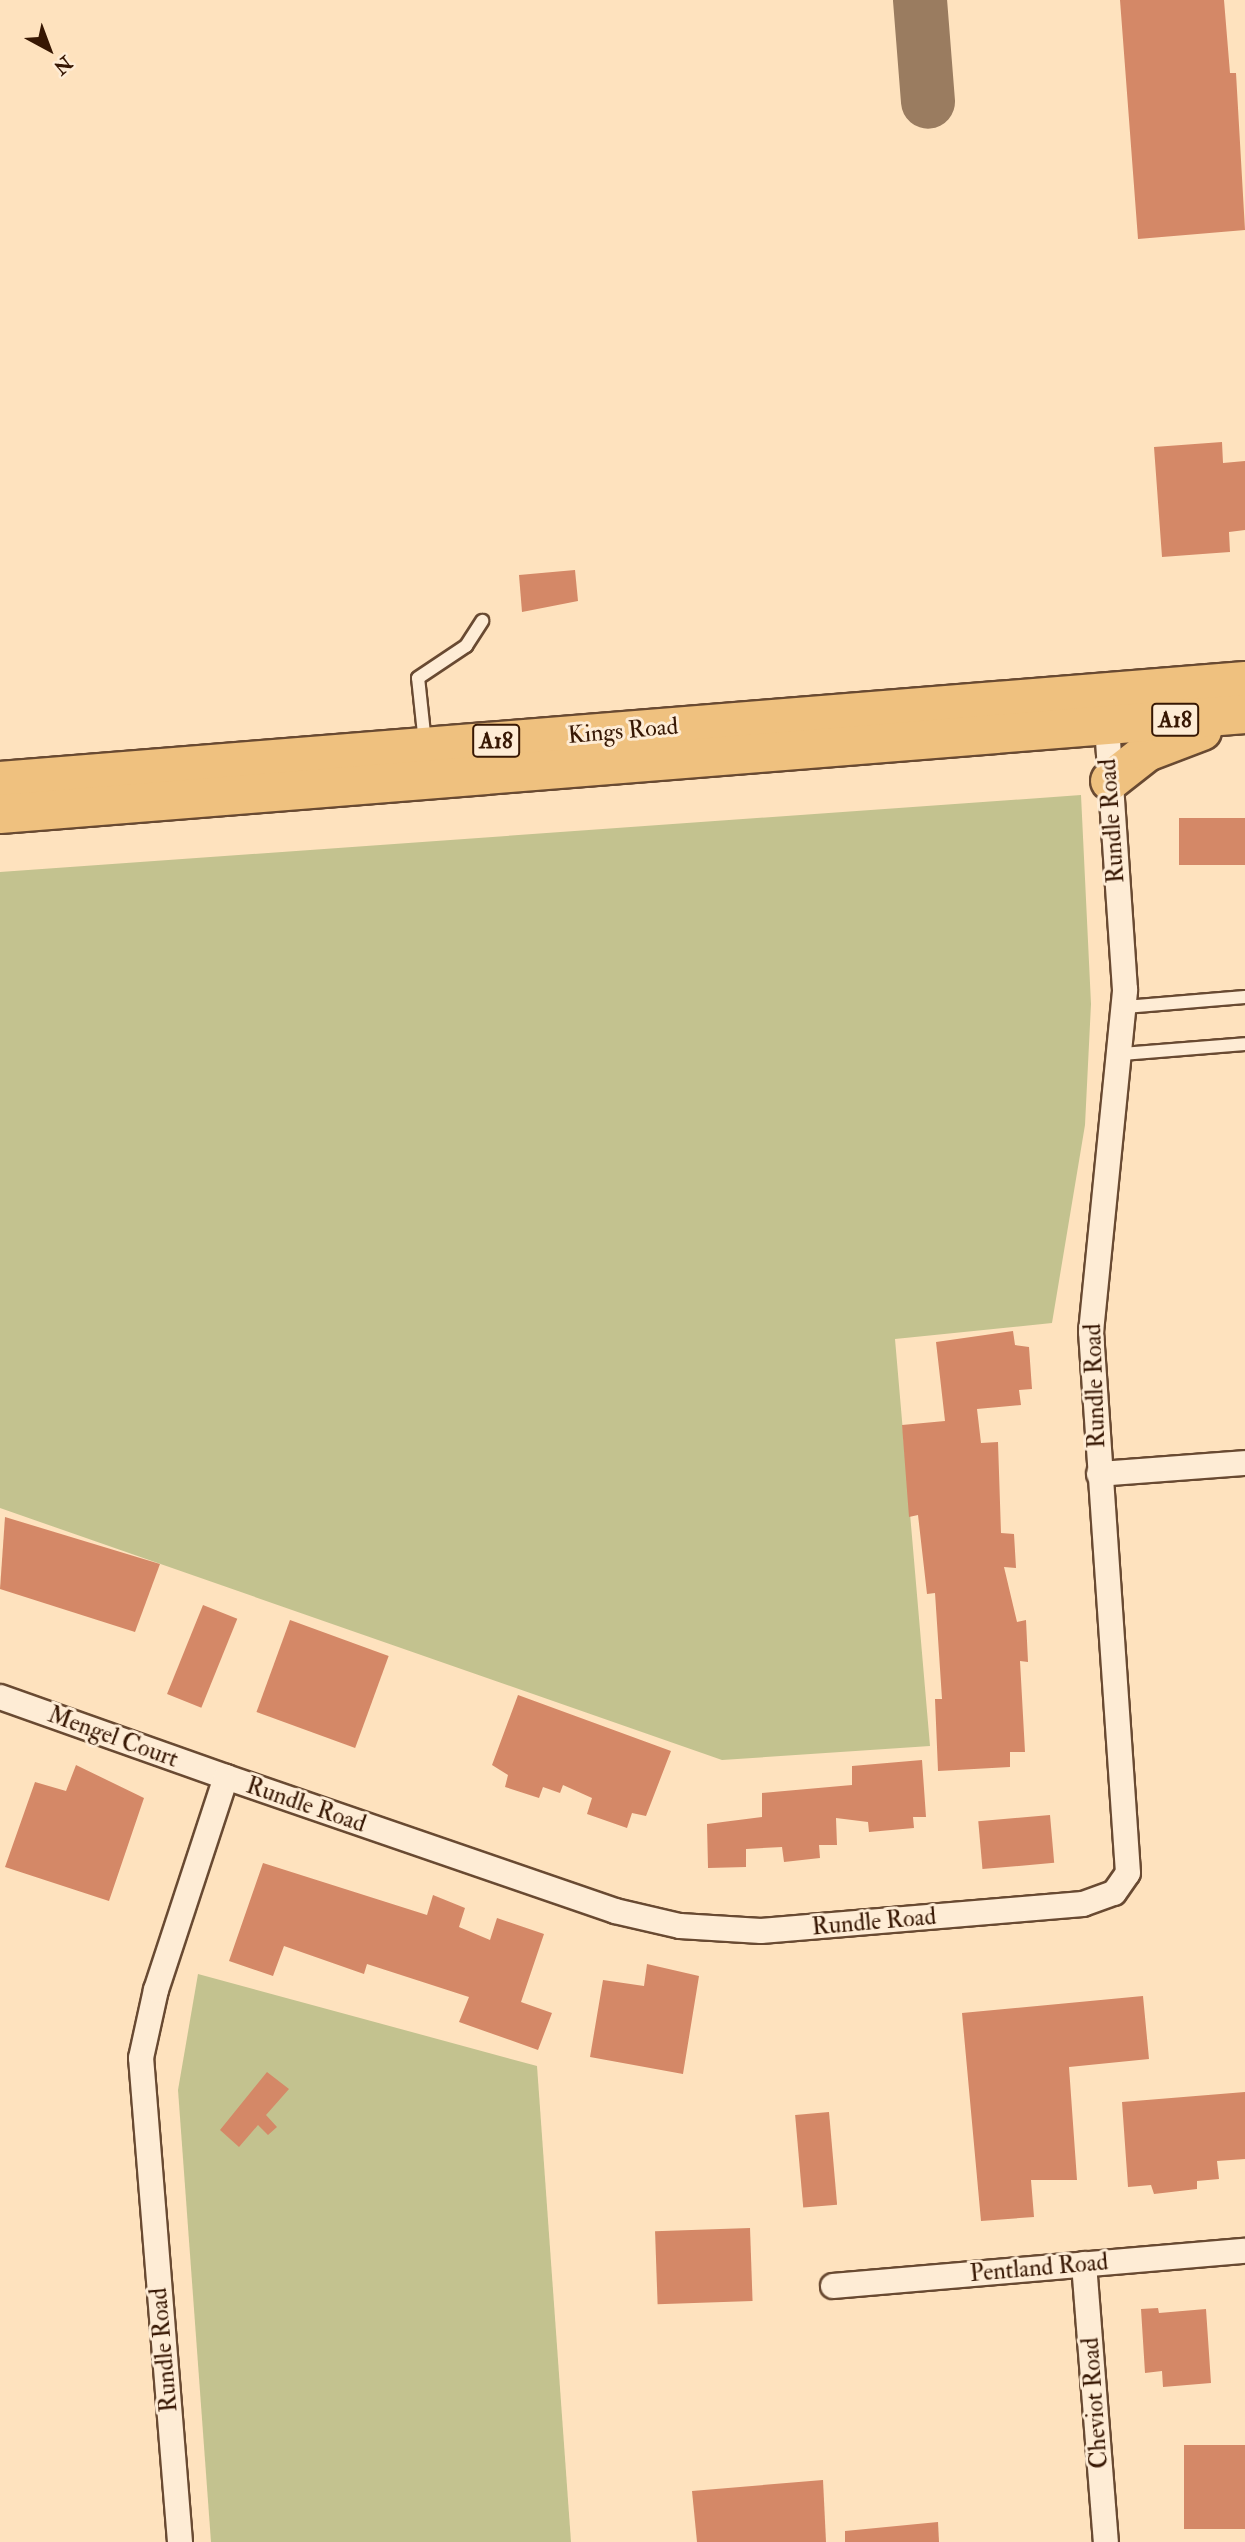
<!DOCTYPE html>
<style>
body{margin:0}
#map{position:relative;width:1245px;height:2542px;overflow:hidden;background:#fee2be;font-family:"IM FELL Double Pica",serif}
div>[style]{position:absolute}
.green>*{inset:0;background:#c3c28f}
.taxiway>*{height:54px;margin:-27px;padding:0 27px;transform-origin:27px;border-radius:27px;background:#9a7c60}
.building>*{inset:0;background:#d48867;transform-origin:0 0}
.roads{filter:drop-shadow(2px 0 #694a32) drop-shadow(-2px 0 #694a32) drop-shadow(0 2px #694a32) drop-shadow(0 -2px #694a32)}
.service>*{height:12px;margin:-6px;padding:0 6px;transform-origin:6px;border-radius:6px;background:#feecd5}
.minor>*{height:24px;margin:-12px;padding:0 12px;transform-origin:12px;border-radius:12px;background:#feecd5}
.primary>*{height:38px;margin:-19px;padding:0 19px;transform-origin:19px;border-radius:19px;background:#efc17f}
span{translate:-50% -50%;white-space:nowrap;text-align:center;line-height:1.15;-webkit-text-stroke:6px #feecd5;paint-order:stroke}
.shield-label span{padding:2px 5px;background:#feecd5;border:2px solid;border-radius:5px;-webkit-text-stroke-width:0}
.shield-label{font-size:23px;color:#371703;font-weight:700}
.street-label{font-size:24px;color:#371703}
.north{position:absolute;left:14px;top:14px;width:70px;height:70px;-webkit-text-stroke:5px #feecd5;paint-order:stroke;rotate:139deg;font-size:19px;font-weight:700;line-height:28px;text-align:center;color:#371703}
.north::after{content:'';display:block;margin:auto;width:24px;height:32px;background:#371703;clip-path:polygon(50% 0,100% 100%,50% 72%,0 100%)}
</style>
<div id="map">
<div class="green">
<i style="clip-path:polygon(1081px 795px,1091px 1004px,1085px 1125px,1052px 1323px,895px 1339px,930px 1746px,722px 1760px,0 1508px,0 872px)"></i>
<i style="clip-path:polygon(198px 1974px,537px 2066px,571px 2542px,211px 2542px,178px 2090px)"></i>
</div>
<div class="taxiway">
<i style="left:920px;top:0;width:102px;rotate:85.5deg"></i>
</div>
<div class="building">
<i style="clip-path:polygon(1120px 0,1224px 0,1230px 73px,1236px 73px,1245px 230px,1138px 239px)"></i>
<i style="clip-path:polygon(1222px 442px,1223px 463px,1245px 461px,1245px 530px,1229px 532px,1230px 552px,1162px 557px,1154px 447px)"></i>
<i style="clip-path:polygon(575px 570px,578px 601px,522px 612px,519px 575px)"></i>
<i style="left:1245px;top:818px;width:47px;height:66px;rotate:90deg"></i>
<i style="clip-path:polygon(1013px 1331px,1015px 1345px,1029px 1347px,1032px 1389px,1019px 1390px,1021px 1405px,977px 1409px,981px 1443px,998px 1442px,1001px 1533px,1014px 1534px,1016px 1568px,1004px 1567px,1017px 1622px,1026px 1620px,1028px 1662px,1020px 1661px,1025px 1752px,1010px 1752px,1010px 1767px,938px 1771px,935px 1699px,942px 1699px,935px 1593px,927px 1594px,918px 1515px,909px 1517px,902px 1425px,945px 1421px,936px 1342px)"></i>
<i style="clip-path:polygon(5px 1517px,160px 1564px,135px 1632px,0 1589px)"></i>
<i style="left:203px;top:1605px;width:37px;height:96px;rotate:22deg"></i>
<i style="left:290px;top:1620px;width:105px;height:98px;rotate:20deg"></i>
<i style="clip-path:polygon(518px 1695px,671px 1751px,646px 1816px,632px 1813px,627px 1828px,587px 1814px,592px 1798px,563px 1785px,560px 1793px,543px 1787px,539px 1798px,505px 1787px,508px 1775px,492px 1765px)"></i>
<i style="clip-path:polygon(922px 1760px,926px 1817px,913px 1817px,914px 1828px,869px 1832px,868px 1822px,836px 1818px,837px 1845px,819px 1845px,820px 1858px,784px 1862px,782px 1847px,746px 1849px,746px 1867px,708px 1868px,707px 1824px,762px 1817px,762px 1793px,852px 1785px,852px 1766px)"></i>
<i style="clip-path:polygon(76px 1765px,144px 1798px,109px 1901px,5px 1867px,35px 1782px,66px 1791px)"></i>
<i style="left:1050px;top:1815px;width:48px;height:72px;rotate:85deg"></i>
<i style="clip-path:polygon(263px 1863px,427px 1915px,433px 1895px,465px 1908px,459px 1927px,490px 1940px,497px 1918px,544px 1934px,521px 2002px,552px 2013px,538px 2050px,459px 2022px,469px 1997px,367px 1964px,364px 1974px,284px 1946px,273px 1976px,229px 1961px)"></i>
<i style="clip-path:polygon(647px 1964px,699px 1976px,683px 2074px,590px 2057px,603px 1980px,644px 1986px)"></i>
<i style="clip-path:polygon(1143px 1996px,1149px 2059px,1069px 2067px,1077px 2180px,1031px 2180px,1034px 2217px,981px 2221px,962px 2013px)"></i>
<i style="clip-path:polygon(267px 2072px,289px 2089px,266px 2115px,277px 2127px,268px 2135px,258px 2125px,239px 2147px,220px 2130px)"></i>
<i style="clip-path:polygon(1245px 2092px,1245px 2159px,1217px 2161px,1219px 2179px,1197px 2181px,1197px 2189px,1154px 2194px,1151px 2185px,1128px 2187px,1122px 2102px)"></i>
<i style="left:829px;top:2112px;width:93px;height:34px;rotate:85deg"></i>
<i style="left:750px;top:2228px;width:73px;height:95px;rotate:88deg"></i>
<i style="clip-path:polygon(1158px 2308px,1159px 2313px,1206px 2309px,1211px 2383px,1163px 2387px,1162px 2371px,1145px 2373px,1141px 2309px)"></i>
<i style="left:1245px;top:2445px;width:84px;height:61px;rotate:90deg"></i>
<i style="clip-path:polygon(823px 2480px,826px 2542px,697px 2542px,692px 2491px)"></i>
<i style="clip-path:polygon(938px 2522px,939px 2542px,845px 2542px,845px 2531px)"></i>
</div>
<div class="roads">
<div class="service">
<i style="left:425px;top:743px;width:65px;rotate:-96.1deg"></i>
<i style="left:418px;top:678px;width:58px;rotate:-33.7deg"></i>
<i style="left:466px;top:646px;width:30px;rotate:-57deg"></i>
<i style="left:1125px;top:1007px;width:120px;rotate:-4.8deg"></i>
<i style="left:1122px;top:1054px;width:123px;rotate:-4.6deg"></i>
</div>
<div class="minor">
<i style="left:1099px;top:1474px;width:146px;rotate:-4.3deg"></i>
<i style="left:0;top:1697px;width:240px;rotate:19.5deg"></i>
<i style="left:1084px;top:2264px;width:279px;rotate:85.5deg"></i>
<i style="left:833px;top:2286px;width:413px;rotate:-4.9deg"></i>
<i style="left:180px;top:2542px;width:486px;rotate:-94.6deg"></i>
<i style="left:141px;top:2058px;width:70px;rotate:-77.6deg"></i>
<i style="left:156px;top:1990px;width:224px;rotate:-71.8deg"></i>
<i style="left:226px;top:1777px;width:411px;rotate:19deg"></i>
<i style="left:615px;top:1911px;width:67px;rotate:13deg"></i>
<i style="left:680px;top:1926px;width:81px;rotate:3.5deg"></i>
<i style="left:761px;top:1931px;width:323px;rotate:-4.8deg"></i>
<i style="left:1083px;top:1904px;width:33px;rotate:-20deg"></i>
<i style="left:1114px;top:1893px;width:24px;rotate:-55deg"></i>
<i style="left:1128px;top:1873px;width:542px;rotate:-93.91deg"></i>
<i style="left:1091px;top:1332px;width:344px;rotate:-84.3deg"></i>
<i style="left:1125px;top:990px;width:278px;rotate:-93.9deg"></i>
</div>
<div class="primary">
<i style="left:0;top:781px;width:1249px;rotate:-4.59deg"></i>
<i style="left:1110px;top:781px;width:47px;rotate:-38.1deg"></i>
<i style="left:1147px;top:752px;width:59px;rotate:-20.9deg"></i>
<i style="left:0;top:814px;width:1249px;rotate:-4.59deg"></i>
</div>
</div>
<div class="shield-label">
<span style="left:1175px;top:720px">A18</span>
<span style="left:496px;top:741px">A18</span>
</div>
<div class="street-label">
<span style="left:623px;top:731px;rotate:-5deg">Kings Road</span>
<span style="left:1112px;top:821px;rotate:-94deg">Rundle Road</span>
<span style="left:1095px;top:1386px;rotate:-92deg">Rundle Road</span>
<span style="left:113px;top:1737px;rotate:20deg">Mengel Court</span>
<span style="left:306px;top:1805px;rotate:19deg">Rundle Road</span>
<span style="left:874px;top:1922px;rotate:-5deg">Rundle Road</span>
<span style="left:1039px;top:2268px;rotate:-5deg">Pentland Road</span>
<span style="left:164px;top:2350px;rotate:-95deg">Rundle Road</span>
<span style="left:1095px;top:2403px;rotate:-94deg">Cheviot Road</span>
</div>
<div class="north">N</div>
</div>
